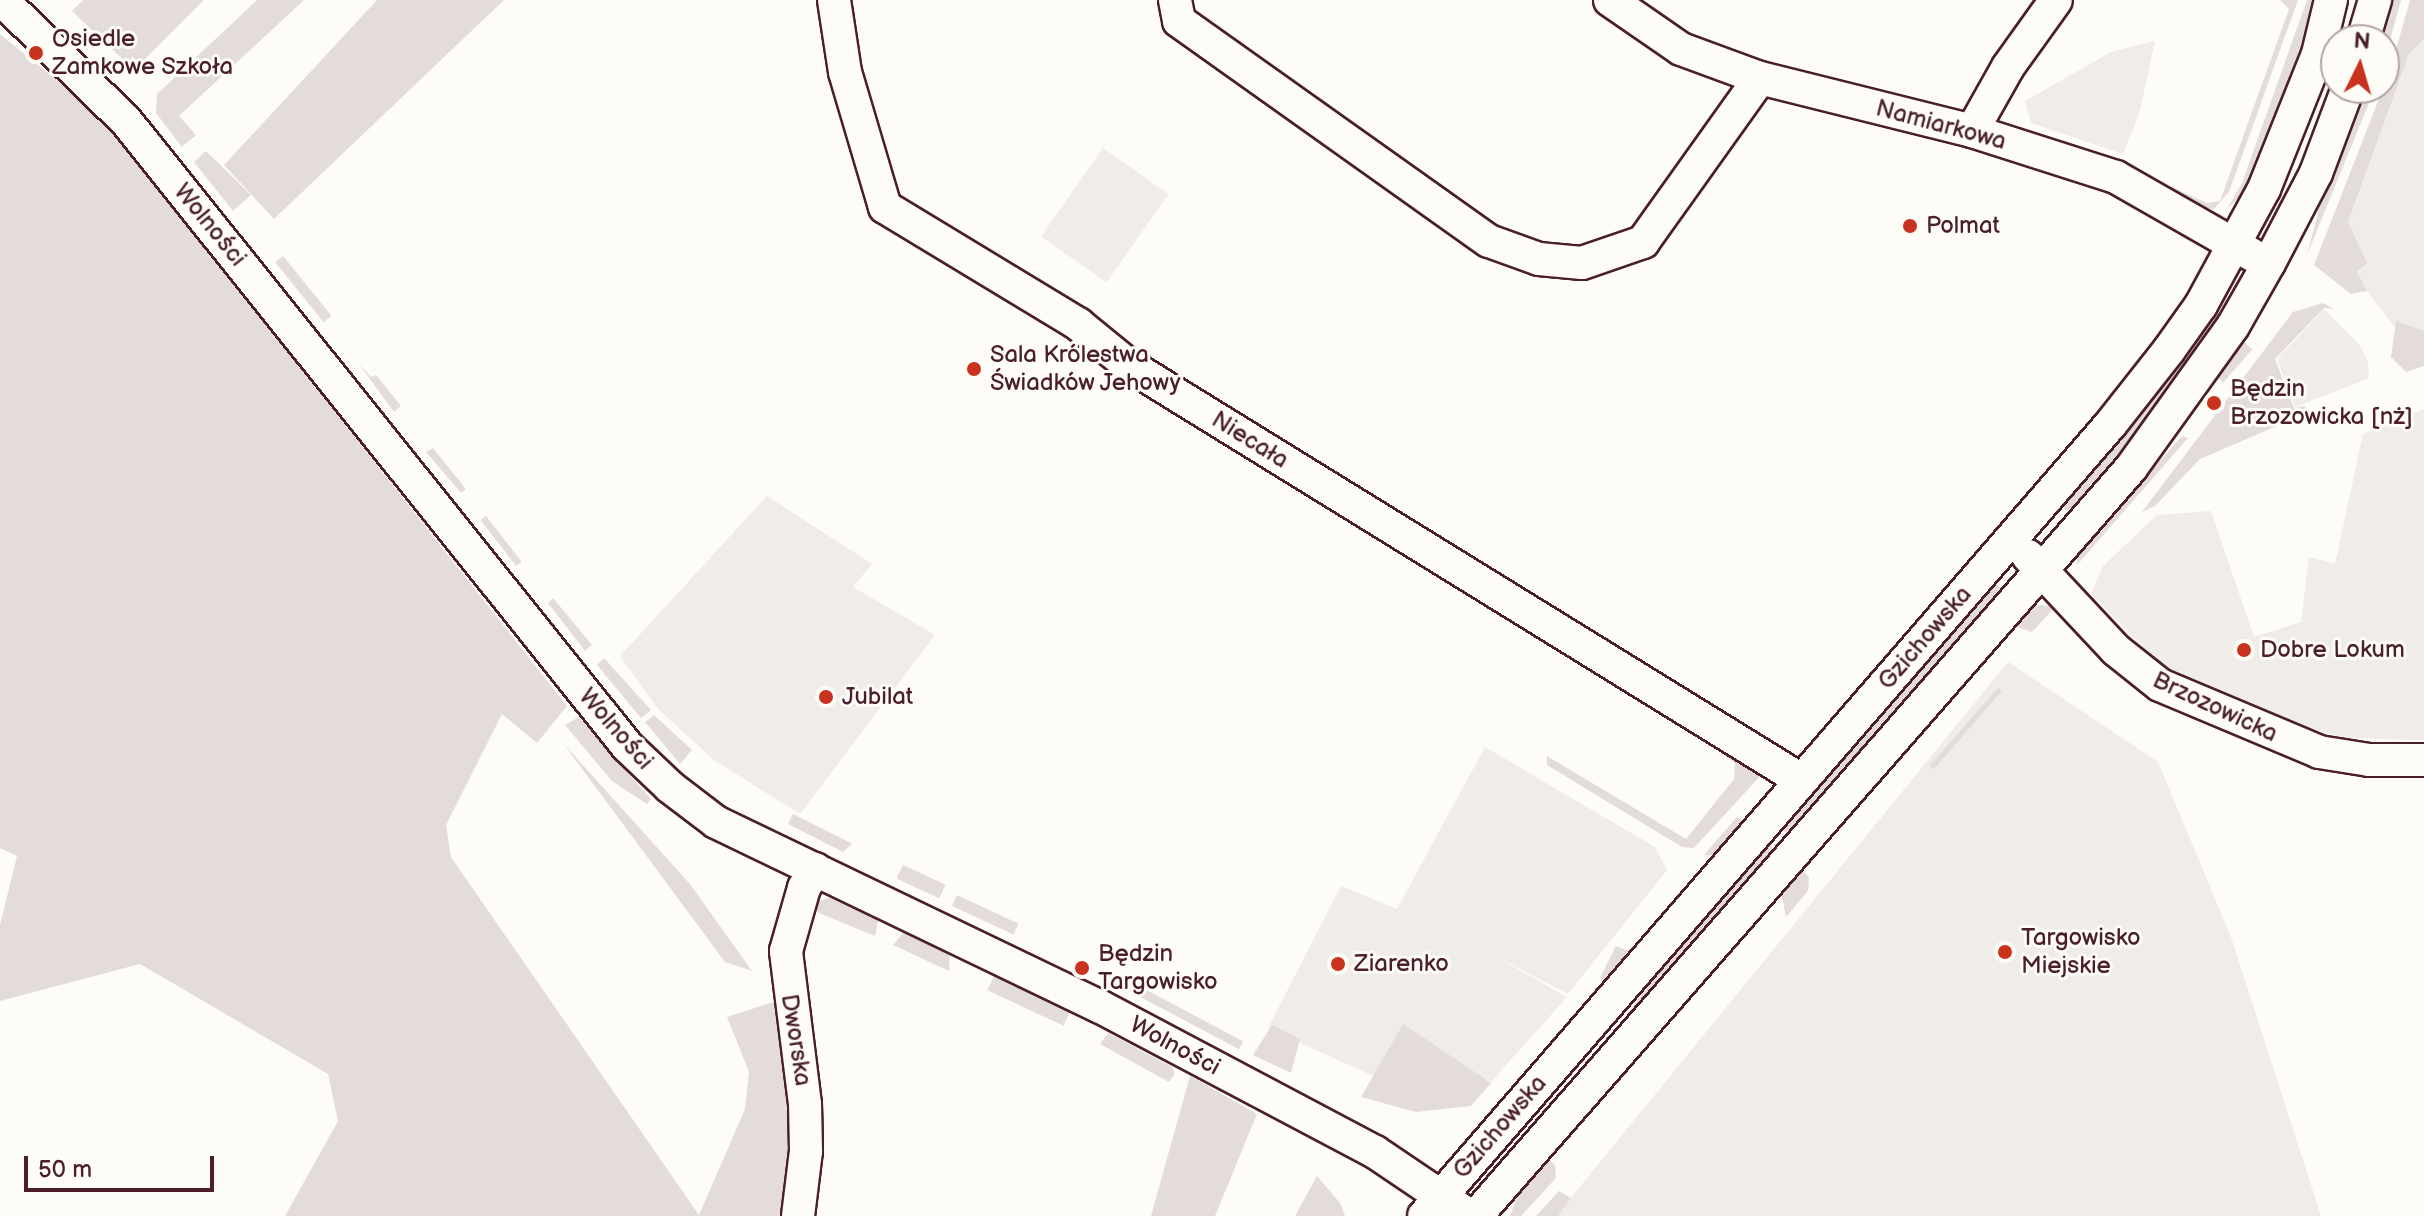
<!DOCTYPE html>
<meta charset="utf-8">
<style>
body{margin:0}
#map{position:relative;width:2424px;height:1216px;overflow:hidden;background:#fdfcf7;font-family:"Balsamiq Sans",sans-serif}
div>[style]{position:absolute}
.built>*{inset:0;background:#f0ece8;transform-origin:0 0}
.green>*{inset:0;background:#e3dcda;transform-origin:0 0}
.roads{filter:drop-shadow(2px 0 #4a1f2b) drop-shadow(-2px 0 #4a1f2b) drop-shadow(0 2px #4a1f2b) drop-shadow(0 -2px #4a1f2b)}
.minor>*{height:32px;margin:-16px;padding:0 16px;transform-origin:16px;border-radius:16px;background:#fdfcf7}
.dots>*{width:22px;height:22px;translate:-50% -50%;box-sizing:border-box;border:4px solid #fdfcf7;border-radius:50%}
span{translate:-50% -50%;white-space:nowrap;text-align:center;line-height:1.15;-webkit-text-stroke:6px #fdfcf7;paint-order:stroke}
.poi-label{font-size:24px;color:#4a1f2b}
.left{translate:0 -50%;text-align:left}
.street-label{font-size:24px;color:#4a1f2b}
.north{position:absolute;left:2320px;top:24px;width:80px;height:80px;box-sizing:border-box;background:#fdfcf7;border:2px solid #b5a4a5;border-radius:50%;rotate:5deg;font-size:22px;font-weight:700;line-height:32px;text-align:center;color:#4a1f2b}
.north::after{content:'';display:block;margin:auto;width:28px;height:36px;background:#c8321e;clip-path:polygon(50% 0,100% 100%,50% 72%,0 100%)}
.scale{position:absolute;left:24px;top:1156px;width:190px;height:36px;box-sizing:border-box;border:4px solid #4a1f2b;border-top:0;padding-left:10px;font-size:24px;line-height:28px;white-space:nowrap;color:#4a1f2b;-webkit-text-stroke:6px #fdfcf7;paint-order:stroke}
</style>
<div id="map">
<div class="built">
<i style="clip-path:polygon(2424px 39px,2424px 334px,2394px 326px,2367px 291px,2357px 270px,2348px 222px,2409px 54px)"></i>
<i style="clip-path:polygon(2155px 41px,2140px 111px,2123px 154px,2031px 123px,2025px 101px,2111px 52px)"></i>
<i style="left:1103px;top:148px;width:80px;height:108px;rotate:35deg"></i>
<i style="clip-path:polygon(2324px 309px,2358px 343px,2368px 361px,2369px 378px,2295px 407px,2277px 359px)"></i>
<i style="clip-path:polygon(2424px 409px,2424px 740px,2343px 738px,2232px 703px,2156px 660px,2091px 594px,2103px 566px,2157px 515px,2211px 511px,2254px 637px,2301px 622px,2309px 557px,2335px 564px,2363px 434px)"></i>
<i style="clip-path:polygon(767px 496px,872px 564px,853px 587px,935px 635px,800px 814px,714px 760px,658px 709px,620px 656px)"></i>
<i style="clip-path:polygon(2008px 662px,2158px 762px,2231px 937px,2321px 1216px,1556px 1216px)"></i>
<i style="clip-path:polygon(1485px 747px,1655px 847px,1667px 870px,1568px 994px,1486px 951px,1567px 997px,1491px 1082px,1399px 1030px,1375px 1077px,1268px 1028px,1341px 886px,1397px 909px)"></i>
</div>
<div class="green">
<i style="clip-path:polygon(83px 0,204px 0,134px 70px,72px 11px)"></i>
<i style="clip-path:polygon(257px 0,304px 0,179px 116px,196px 135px,182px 147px,156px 113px,157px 94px)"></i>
<i style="clip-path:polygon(377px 0,504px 0,274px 219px,224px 165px)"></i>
<i style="clip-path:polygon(2280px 0,2298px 0,2229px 192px,2214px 209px,2196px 207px,2171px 191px,2172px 187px,2207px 203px,2220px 201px,2289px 9px)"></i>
<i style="clip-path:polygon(2307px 0,2319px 0,2285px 106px,2252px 185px,2227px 209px,2242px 183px)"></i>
<i style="clip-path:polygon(2392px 0,2401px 0,2384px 62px,2382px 40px)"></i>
<i style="clip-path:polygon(2410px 0,2424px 0,2424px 39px,2409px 54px,2348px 222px,2367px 263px,2357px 271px,2367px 291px,2351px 294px,2314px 265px,2391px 68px)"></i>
<i style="clip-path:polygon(0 34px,103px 118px,567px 706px,537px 743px,502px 714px,446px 825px,451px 857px,699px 1215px,745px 1109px,749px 1072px,727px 1017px,782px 999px,799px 1149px,789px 1216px,285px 1216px,338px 1121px,328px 1074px,140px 964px,0 1001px,0 925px,17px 856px,0 848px)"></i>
<i style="clip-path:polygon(2366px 88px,2375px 88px,2307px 255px,2322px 197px)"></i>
<i style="clip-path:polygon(206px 151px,251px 195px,233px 211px,194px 162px)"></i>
<i style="left:283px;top:256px;width:77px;height:10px;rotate:51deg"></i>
<i style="clip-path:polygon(2323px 303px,2334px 309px,2324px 308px,2275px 359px,2294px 408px,2305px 406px,2305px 414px,2200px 459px,2155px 506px,2142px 512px,2293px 312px)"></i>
<i style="clip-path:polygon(2208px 321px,2135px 441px,2072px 511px,2065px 510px,2062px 503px)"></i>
<i style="clip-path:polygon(2396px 321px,2424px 331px,2424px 366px,2406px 372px,2391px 357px)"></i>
<i style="left:2244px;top:342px;width:11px;height:44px;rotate:41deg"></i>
<i style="clip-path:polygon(359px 364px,371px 377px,376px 375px,401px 406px,394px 412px)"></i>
<i style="clip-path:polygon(2182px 436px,2188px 438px,2077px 565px,2078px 553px)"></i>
<i style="clip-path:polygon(433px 448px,466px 489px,461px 493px,426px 452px)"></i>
<i style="left:486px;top:516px;width:58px;height:7px;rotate:52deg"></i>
<i style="clip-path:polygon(1995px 582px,2002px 590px,1819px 807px,1794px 830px,1784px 832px,1782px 827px)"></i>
<i style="clip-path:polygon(553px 598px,592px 645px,585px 651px,548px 603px)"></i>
<i style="clip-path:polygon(2041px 605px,2055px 607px,2032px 632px,2011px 625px,2024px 609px)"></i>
<i style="clip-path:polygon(604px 658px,651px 710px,641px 718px,597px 665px)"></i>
<i style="clip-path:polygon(1998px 688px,2002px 691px,1934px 769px,1929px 766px)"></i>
<i style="clip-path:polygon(654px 715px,692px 750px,680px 764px,645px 722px)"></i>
<i style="clip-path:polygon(579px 717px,651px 799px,647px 804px,612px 781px,565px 725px)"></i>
<i style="clip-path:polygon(563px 743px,690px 884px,752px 971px,725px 962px)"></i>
<i style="clip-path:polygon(1733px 751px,1764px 772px,1694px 848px,1682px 847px,1547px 765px,1547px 756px,1686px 839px,1734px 779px,1735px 763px,1725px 756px)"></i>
<i style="clip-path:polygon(793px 814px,851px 843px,852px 844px,843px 852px,788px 824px)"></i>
<i style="clip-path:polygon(1737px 817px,1746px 823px,1717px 856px,1704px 855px)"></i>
<i style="clip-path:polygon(1766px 845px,1772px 846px,1771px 856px,1588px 1067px,1686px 935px)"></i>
<i style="left:903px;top:865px;width:47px;height:15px;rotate:25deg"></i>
<i style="clip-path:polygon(1800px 867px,1809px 877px,1808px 891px,1786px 917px,1781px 891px)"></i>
<i style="left:957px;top:895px;width:68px;height:12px;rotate:25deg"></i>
<i style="clip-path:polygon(829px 898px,878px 920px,875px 936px,819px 913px,812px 904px)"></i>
<i style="clip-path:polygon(904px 932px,950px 954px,949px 971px,893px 945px)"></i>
<i style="clip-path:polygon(1616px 946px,1634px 953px,1604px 983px,1600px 978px)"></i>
<i style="left:995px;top:974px;width:84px;height:18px;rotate:25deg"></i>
<i style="left:1124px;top:978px;width:135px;height:9px;rotate:28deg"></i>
<i style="clip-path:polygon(1403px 1024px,1491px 1083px,1471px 1106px,1416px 1112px,1361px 1097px)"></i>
<i style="clip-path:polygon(1272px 1025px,1300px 1039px,1291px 1073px,1253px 1055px)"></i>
<i style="clip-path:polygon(1108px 1033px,1172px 1067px,1175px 1074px,1169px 1082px,1100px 1044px)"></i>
<i style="clip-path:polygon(1190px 1076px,1257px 1114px,1215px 1216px,1151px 1216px)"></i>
<i style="clip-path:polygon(1548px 1159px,1555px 1165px,1556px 1178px,1521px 1216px,1510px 1216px,1519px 1192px)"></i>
<i style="clip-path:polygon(1317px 1176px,1340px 1203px,1345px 1216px,1295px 1216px)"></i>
<i style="clip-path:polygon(1559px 1191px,1571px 1198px,1558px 1216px,1536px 1216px)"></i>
</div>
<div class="roads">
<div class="minor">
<i style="left:2px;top:0;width:173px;rotate:44.3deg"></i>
<i style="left:126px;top:121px;width:801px;rotate:51.28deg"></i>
<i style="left:627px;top:746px;width:59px;rotate:43.6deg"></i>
<i style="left:670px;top:787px;width:58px;rotate:37.3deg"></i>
<i style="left:716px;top:822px;width:425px;rotate:25.7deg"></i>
<i style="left:1099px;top:1006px;width:312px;rotate:27.9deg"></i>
<i style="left:1375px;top:1152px;width:115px;rotate:34deg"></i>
<i style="left:834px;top:0;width:73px;rotate:81.3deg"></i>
<i style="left:845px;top:72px;width:141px;rotate:73.5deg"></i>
<i style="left:885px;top:207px;width:226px;rotate:31.2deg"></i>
<i style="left:1078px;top:324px;width:63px;rotate:39.2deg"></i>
<i style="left:1127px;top:364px;width:792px;rotate:31.68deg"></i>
<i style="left:1175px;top:0;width:21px;rotate:79deg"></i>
<i style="left:1179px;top:21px;width:380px;rotate:35.4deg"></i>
<i style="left:1489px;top:241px;width:53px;rotate:19.8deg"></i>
<i style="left:1539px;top:259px;width:43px;rotate:5.3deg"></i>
<i style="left:1582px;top:263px;width:65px;rotate:-19deg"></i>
<i style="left:1643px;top:242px;width:201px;rotate:-54.5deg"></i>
<i style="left:1610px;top:0;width:86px;rotate:34.6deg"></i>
<i style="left:1681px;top:49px;width:84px;rotate:20.2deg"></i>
<i style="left:1760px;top:78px;width:219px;rotate:14deg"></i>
<i style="left:1972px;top:131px;width:151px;rotate:17.7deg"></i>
<i style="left:2116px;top:177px;width:157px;rotate:29.8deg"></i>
<i style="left:2363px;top:40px;width:42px;rotate:-73.3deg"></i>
<i style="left:1972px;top:131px;width:73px;rotate:-60.6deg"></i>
<i style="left:2008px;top:67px;width:82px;rotate:-54.4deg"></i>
<i style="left:2028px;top:556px;width:129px;rotate:46.9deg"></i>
<i style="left:2116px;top:650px;width:56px;rotate:38.5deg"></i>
<i style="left:2160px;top:685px;width:173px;rotate:22.8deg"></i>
<i style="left:2319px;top:752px;width:51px;rotate:9.1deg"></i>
<i style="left:2369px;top:760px;width:55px"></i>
<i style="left:798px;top:1216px;width:65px;rotate:-83deg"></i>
<i style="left:806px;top:1151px;width:47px;rotate:-91.2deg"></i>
<i style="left:805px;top:1104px;width:154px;rotate:-97.1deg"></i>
<i style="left:786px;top:951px;width:66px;rotate:-74.1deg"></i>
<i style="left:804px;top:888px;width:22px;rotate:-60deg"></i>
<i style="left:1424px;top:1216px;width:1047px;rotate:-49.07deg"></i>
<i style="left:2110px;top:425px;width:95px;rotate:-51.8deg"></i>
<i style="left:2169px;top:350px;width:55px;rotate:-54.6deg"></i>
<i style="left:2201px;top:305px;width:132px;rotate:-61.5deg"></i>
<i style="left:2264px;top:189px;width:145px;rotate:-68.2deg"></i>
<i style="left:2318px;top:54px;width:56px;rotate:-76.5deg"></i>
<i style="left:1476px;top:1216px;width:994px;rotate:-48.79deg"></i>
<i style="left:2131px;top:468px;width:175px;rotate:-54.3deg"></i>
<i style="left:2233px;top:326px;width:73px;rotate:-60.3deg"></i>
<i style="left:2269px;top:263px;width:102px;rotate:-62.4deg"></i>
<i style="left:2316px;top:173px;width:91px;rotate:-69.4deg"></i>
</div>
</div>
<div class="dots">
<i style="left:36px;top:53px;background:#c8321e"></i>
<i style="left:1910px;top:226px;background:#c8321e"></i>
<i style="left:974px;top:369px;background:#c8321e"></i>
<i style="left:2214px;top:403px;background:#c8321e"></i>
<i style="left:2244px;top:650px;background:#c8321e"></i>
<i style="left:826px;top:697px;background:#c8321e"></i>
<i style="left:2005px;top:952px;background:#c8321e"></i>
<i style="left:1338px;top:964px;background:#c8321e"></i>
<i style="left:1082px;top:968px;background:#c8321e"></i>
</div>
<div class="poi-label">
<span class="left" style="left:52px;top:53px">Osiedle<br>Zamkowe Szkoła</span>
<span class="left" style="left:1926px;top:226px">Polmat</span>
<span class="left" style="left:990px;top:369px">Sala Królestwa<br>Świadków Jehowy</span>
<span class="left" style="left:2230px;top:403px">Będzin<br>Brzozowicka [nż]</span>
<span class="left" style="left:2260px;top:650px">Dobre Lokum</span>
<span class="left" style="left:842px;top:697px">Jubilat</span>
<span class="left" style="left:2021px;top:952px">Targowisko<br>Miejskie</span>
<span class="left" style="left:1098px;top:968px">Będzin<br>Targowisko</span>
<span class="left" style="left:1354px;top:964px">Ziarenko</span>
</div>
<div class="street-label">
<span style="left:1941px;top:125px;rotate:15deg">Namiarkowa</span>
<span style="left:210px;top:225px;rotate:51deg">Wolności</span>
<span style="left:1250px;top:440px;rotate:32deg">Niecała</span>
<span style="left:1925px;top:638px;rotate:-49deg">Gzichowska</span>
<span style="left:2215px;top:707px;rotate:25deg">Brzozowicka</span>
<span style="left:616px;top:729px;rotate:49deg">Wolności</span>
<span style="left:796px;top:1040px;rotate:81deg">Dworska</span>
<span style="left:1175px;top:1046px;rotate:28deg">Wolności</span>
<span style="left:1500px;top:1127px;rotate:-49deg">Gzichowska</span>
</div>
<div class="north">N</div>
<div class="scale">50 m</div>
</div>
